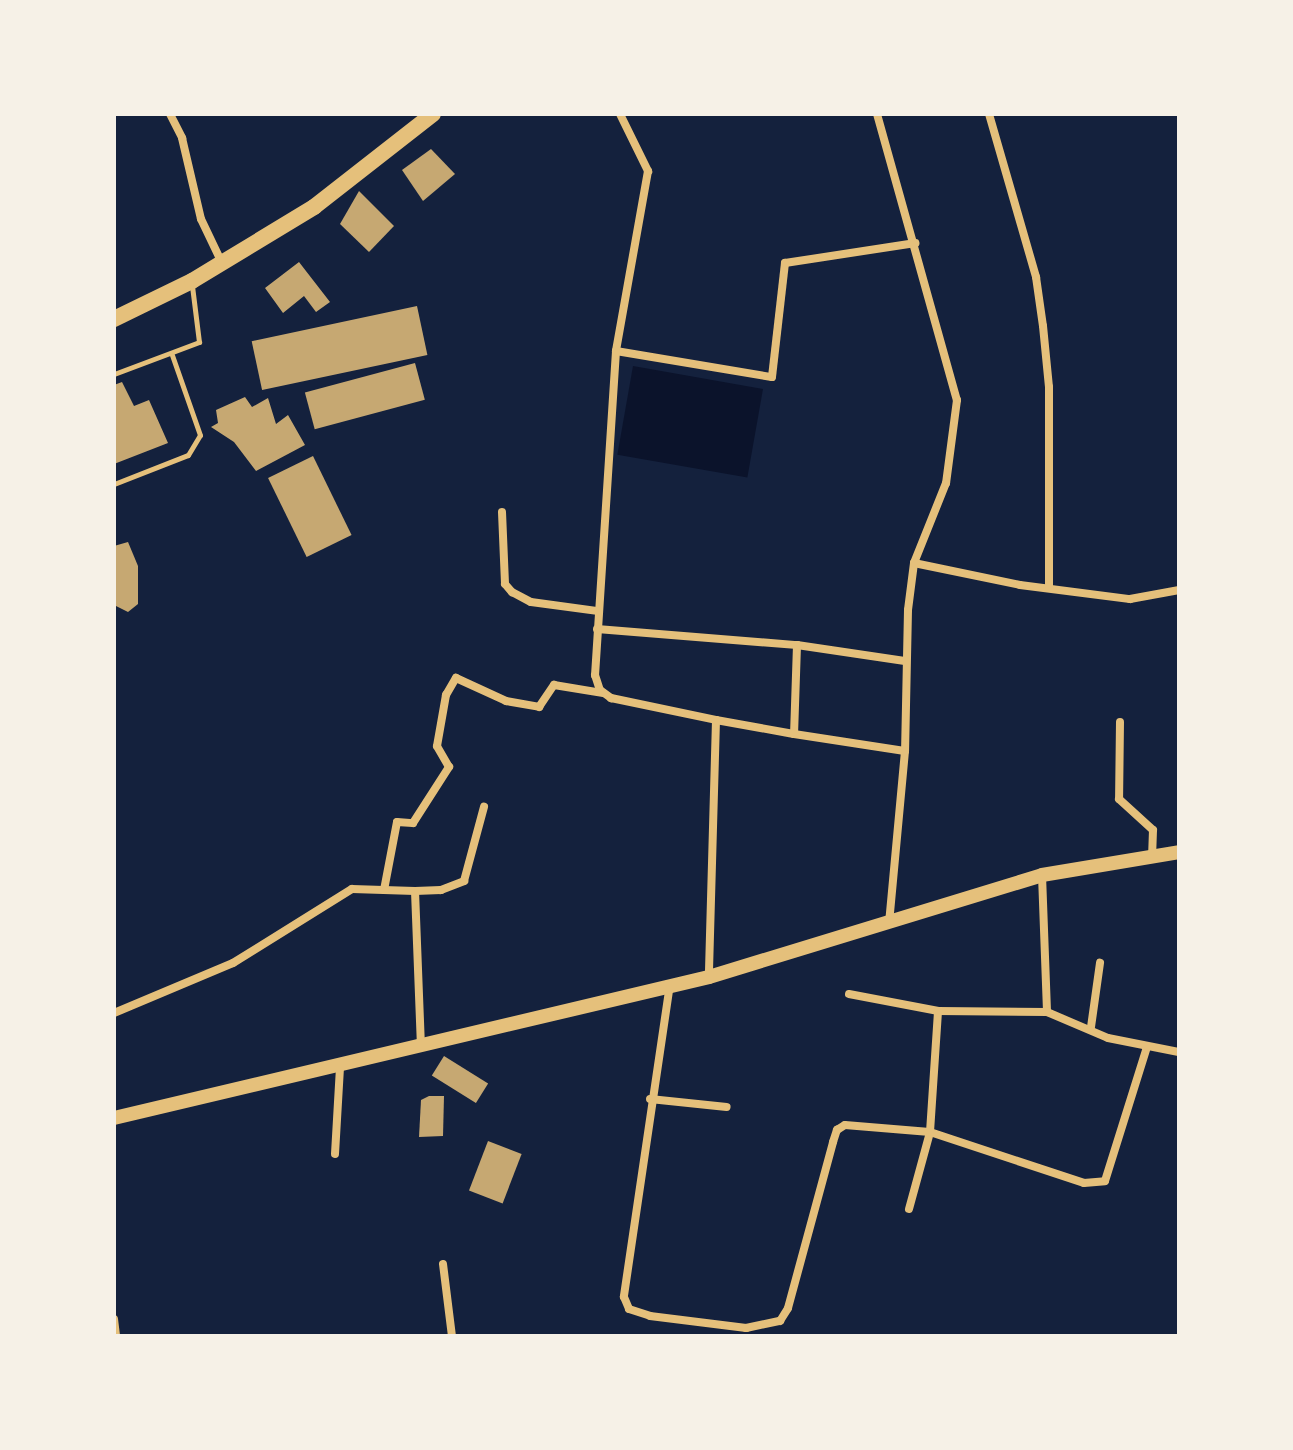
<!DOCTYPE html>
<html>
<head>
<meta charset="utf-8">
<style>
  body { margin:0 }
  #map { position:relative; width:1293px; height:1450px; overflow:hidden; background:#14213d; font-family:Raleway,sans-serif }
  div>[style] { position:absolute }
  .water>* { inset:0; background:#0b132b; transform-origin:0 0 }
  .building>* { inset:0; background:#c6a872; transform-origin:0 0 }
  .service>* { height:5px; margin:-2.5px; padding:0 2.5px; transform-origin:2.5px; border-radius:2.5px; background:#e5c07b }
  .minor>* { height:8px; margin:-4px; padding:0 4px; transform-origin:4px; border-radius:4px; background:#e5c07b }
  .tertiary>* { height:14px; margin:-7px; padding:0 7px; transform-origin:7px; border-radius:7px; background:#e5c07b }
  .secondary>* { height:16px; margin:-8px; padding:0 8px; transform-origin:8px; border-radius:8px; background:#e5c07b }
  span { translate:-50% -50%; white-space:nowrap; text-align:center; line-height:1.15; -webkit-text-stroke:6px #f6f1e7; paint-order:stroke }
  .frame { position:absolute; inset:0; border:116px solid #f6f1e7; pointer-events:none }
</style>
</head>
<body>
<div id="map">
  <div class="water">
    <i style="left:633px;top:366px;width:132px;height:90px;rotate:10deg"></i>
  </div>
  <div class="building">
    <i style="clip-path:polygon(431px 149px,455px 174px,423px 201px,402px 170px)"></i>
    <i style="clip-path:polygon(359px 191px,394px 226px,369px 252px,340px 224px)"></i>
    <i style="clip-path:polygon(299px 262px,330px 302px,316px 312px,304px 296px,283px 313px,265px 288px)"></i>
    <i style="left:417px;top:306px;width:50px;height:169px;rotate:78deg"></i>
    <i style="left:415px;top:363px;width:38px;height:114px;rotate:75deg"></i>
    <i style="clip-path:polygon(122px 382px,134px 406px,149px 400px,168px 443px,114px 464px,114px 385px)"></i>
    <i style="clip-path:polygon(245px 397px,252px 407px,268px 398px,276px 424px,288px 415px,305px 445px,256px 471px,234px 442px,211px 427px,218px 423px,216px 410px)"></i>
    <i style="left:313px;top:456px;width:88px;height:50px;rotate:64deg"></i>
    <i style="clip-path:polygon(128px 542px,138px 566px,138px 604px,128px 612px,114px 605px,114px 546px)"></i>
    <i style="left:444px;top:1056px;width:52px;height:23px;rotate:32deg"></i>
    <i style="clip-path:polygon(429px 1096px,444px 1096px,443px 1136px,419px 1137px,421px 1100px)"></i>
    <i style="left:488px;top:1141px;width:36px;height:53px;rotate:21deg"></i>
  </div>
  <div class="service">
    <i style="left:114px;top:374px;width:91px;rotate:-20.6deg"></i>
    <i style="left:199px;top:342px;width:56px;rotate:-97.1deg"></i>
    <i style="left:114px;top:484px;width:79px;rotate:-21.4deg"></i>
    <i style="left:188px;top:455px;width:23px;rotate:-59deg"></i>
    <i style="left:200px;top:435px;width:85px;rotate:-109.3deg"></i>
  </div>
  <div class="minor">
    <i style="left:170px;top:114px;width:27px;rotate:63deg"></i>
    <i style="left:182px;top:138px;width:83px;rotate:76.8deg"></i>
    <i style="left:201px;top:219px;width:49px;rotate:64.5deg"></i>
    <i style="left:620px;top:114px;width:64px;rotate:63.8deg"></i>
    <i style="left:648px;top:171px;width:183px;rotate:100.1deg"></i>
    <i style="left:616px;top:351px;width:158px;rotate:9.5deg"></i>
    <i style="left:772px;top:377px;width:115px;rotate:-83.5deg"></i>
    <i style="left:785px;top:263px;width:132px;rotate:-8.7deg"></i>
    <i style="left:877px;top:114px;width:297px;rotate:74.4deg"></i>
    <i style="left:957px;top:400px;width:84px;rotate:97.5deg"></i>
    <i style="left:946px;top:483px;width:86px;rotate:111.8deg"></i>
    <i style="left:914px;top:563px;width:47px;rotate:97.3deg"></i>
    <i style="left:908px;top:610px;width:141px;rotate:91.2deg"></i>
    <i style="left:905px;top:751px;width:172px;rotate:95.3deg"></i>
    <i style="left:989px;top:114px;width:170px;rotate:73.9deg"></i>
    <i style="left:1036px;top:277px;width:49px;rotate:81.9deg"></i>
    <i style="left:1043px;top:326px;width:61px;rotate:84.4deg"></i>
    <i style="left:1049px;top:387px;width:200px;rotate:90deg"></i>
    <i style="left:616px;top:351px;width:325px;rotate:93.7deg"></i>
    <i style="left:595px;top:675px;width:16px;rotate:72deg"></i>
    <i style="left:600px;top:690px;width:14px;rotate:36deg"></i>
    <i style="left:611px;top:698px;width:107px;rotate:11.8deg"></i>
    <i style="left:716px;top:720px;width:257px;rotate:91.6deg"></i>
    <i style="left:502px;top:512px;width:72px;rotate:87.6deg"></i>
    <i style="left:505px;top:584px;width:11px;rotate:49deg"></i>
    <i style="left:512px;top:592px;width:21px;rotate:28deg"></i>
    <i style="left:531px;top:602px;width:68px;rotate:7.7deg"></i>
    <i style="left:914px;top:563px;width:108px;rotate:11.7deg"></i>
    <i style="left:1020px;top:585px;width:111px;rotate:7.3deg"></i>
    <i style="left:1130px;top:599px;width:50px;rotate:-10.4deg"></i>
    <i style="left:597px;top:629px;width:201px;rotate:4.6deg"></i>
    <i style="left:797px;top:645px;width:109px;rotate:8.4deg"></i>
    <i style="left:797px;top:645px;width:89px;rotate:91.9deg"></i>
    <i style="left:794px;top:734px;width:112px;rotate:8.7deg"></i>
    <i style="left:716px;top:720px;width:79px;rotate:10.2deg"></i>
    <i style="left:1120px;top:722px;width:77px;rotate:90.7deg"></i>
    <i style="left:1119px;top:799px;width:46px;rotate:42.4deg"></i>
    <i style="left:1153px;top:830px;width:27px;rotate:92deg"></i>
    <i style="left:1042px;top:875px;width:137px;rotate:87.9deg"></i>
    <i style="left:1047px;top:1012px;width:66px;rotate:23.1deg"></i>
    <i style="left:1108px;top:1038px;width:72px;rotate:11.2deg"></i>
    <i style="left:384px;top:890px;width:69px;rotate:-79.2deg"></i>
    <i style="left:397px;top:822px;width:16px;rotate:4deg"></i>
    <i style="left:413px;top:823px;width:67px;rotate:-57.3deg"></i>
    <i style="left:449px;top:767px;width:24px;rotate:-120deg"></i>
    <i style="left:437px;top:746px;width:52px;rotate:-80deg"></i>
    <i style="left:446px;top:695px;width:20px;rotate:-60deg"></i>
    <i style="left:456px;top:678px;width:55px;rotate:24.7deg"></i>
    <i style="left:506px;top:701px;width:34px;rotate:10deg"></i>
    <i style="left:539px;top:707px;width:27px;rotate:-56deg"></i>
    <i style="left:554px;top:685px;width:50px;rotate:9.3deg"></i>
    <i style="left:415px;top:891px;width:26px;rotate:-2deg"></i>
    <i style="left:441px;top:890px;width:25px;rotate:-21deg"></i>
    <i style="left:464px;top:881px;width:77px;rotate:-74.9deg"></i>
    <i style="left:670px;top:984px;width:316px;rotate:98.4deg"></i>
    <i style="left:624px;top:1297px;width:13px;rotate:67deg"></i>
    <i style="left:629px;top:1309px;width:22px;rotate:18deg"></i>
    <i style="left:650px;top:1316px;width:97px;rotate:7.1deg"></i>
    <i style="left:746px;top:1328px;width:35px;rotate:-12deg"></i>
    <i style="left:780px;top:1321px;width:15px;rotate:-58deg"></i>
    <i style="left:788px;top:1308px;width:172px;rotate:-74.8deg"></i>
    <i style="left:833px;top:1142px;width:13px;rotate:-72deg"></i>
    <i style="left:837px;top:1130px;width:9px;rotate:-32deg"></i>
    <i style="left:845px;top:1125px;width:85px;rotate:4.7deg"></i>
    <i style="left:930px;top:1132px;width:162px;rotate:18.3deg"></i>
    <i style="left:1084px;top:1183px;width:21px;rotate:-5deg"></i>
    <i style="left:1105px;top:1181px;width:140px;rotate:-72.6deg"></i>
    <i style="left:849px;top:994px;width:91px;rotate:10.8deg"></i>
    <i style="left:938px;top:1011px;width:109px;rotate:0.5deg"></i>
    <i style="left:114px;top:1013px;width:129px;rotate:-22.8deg"></i>
    <i style="left:233px;top:963px;width:140px;rotate:-31.9deg"></i>
    <i style="left:352px;top:889px;width:63px;rotate:1.8deg"></i>
    <i style="left:415px;top:891px;width:154px;rotate:87.8deg"></i>
    <i style="left:1091px;top:1027px;width:65px;rotate:-82deg"></i>
    <i style="left:650px;top:1099px;width:77px;rotate:5.9deg"></i>
    <i style="left:335px;top:1154px;width:88px;rotate:-86.7deg"></i>
    <i style="left:909px;top:1209px;width:80px;rotate:-74.7deg"></i>
    <i style="left:930px;top:1132px;width:121px;rotate:-86.2deg"></i>
    <i style="left:443px;top:1264px;width:73px;rotate:82.9deg"></i>
    <i style="left:114px;top:1319px;width:17px;rotate:83deg"></i>
  </div>
  <div class="tertiary">
    <i style="left:114px;top:1118px;width:611px;rotate:-13.33deg"></i>
    <i style="left:709px;top:977px;width:348px;rotate:-17deg"></i>
    <i style="left:1042px;top:875px;width:139px;rotate:-9.5deg"></i>
  </div>
  <div class="secondary">
    <i style="left:114px;top:319px;width:87px;rotate:-26deg"></i>
    <i style="left:192px;top:281px;width:143px;rotate:-31.2deg"></i>
    <i style="left:314px;top:207px;width:151px;rotate:-38deg"></i>
  </div>
  <div class="frame"></div>
</div>
</body>
</html>
